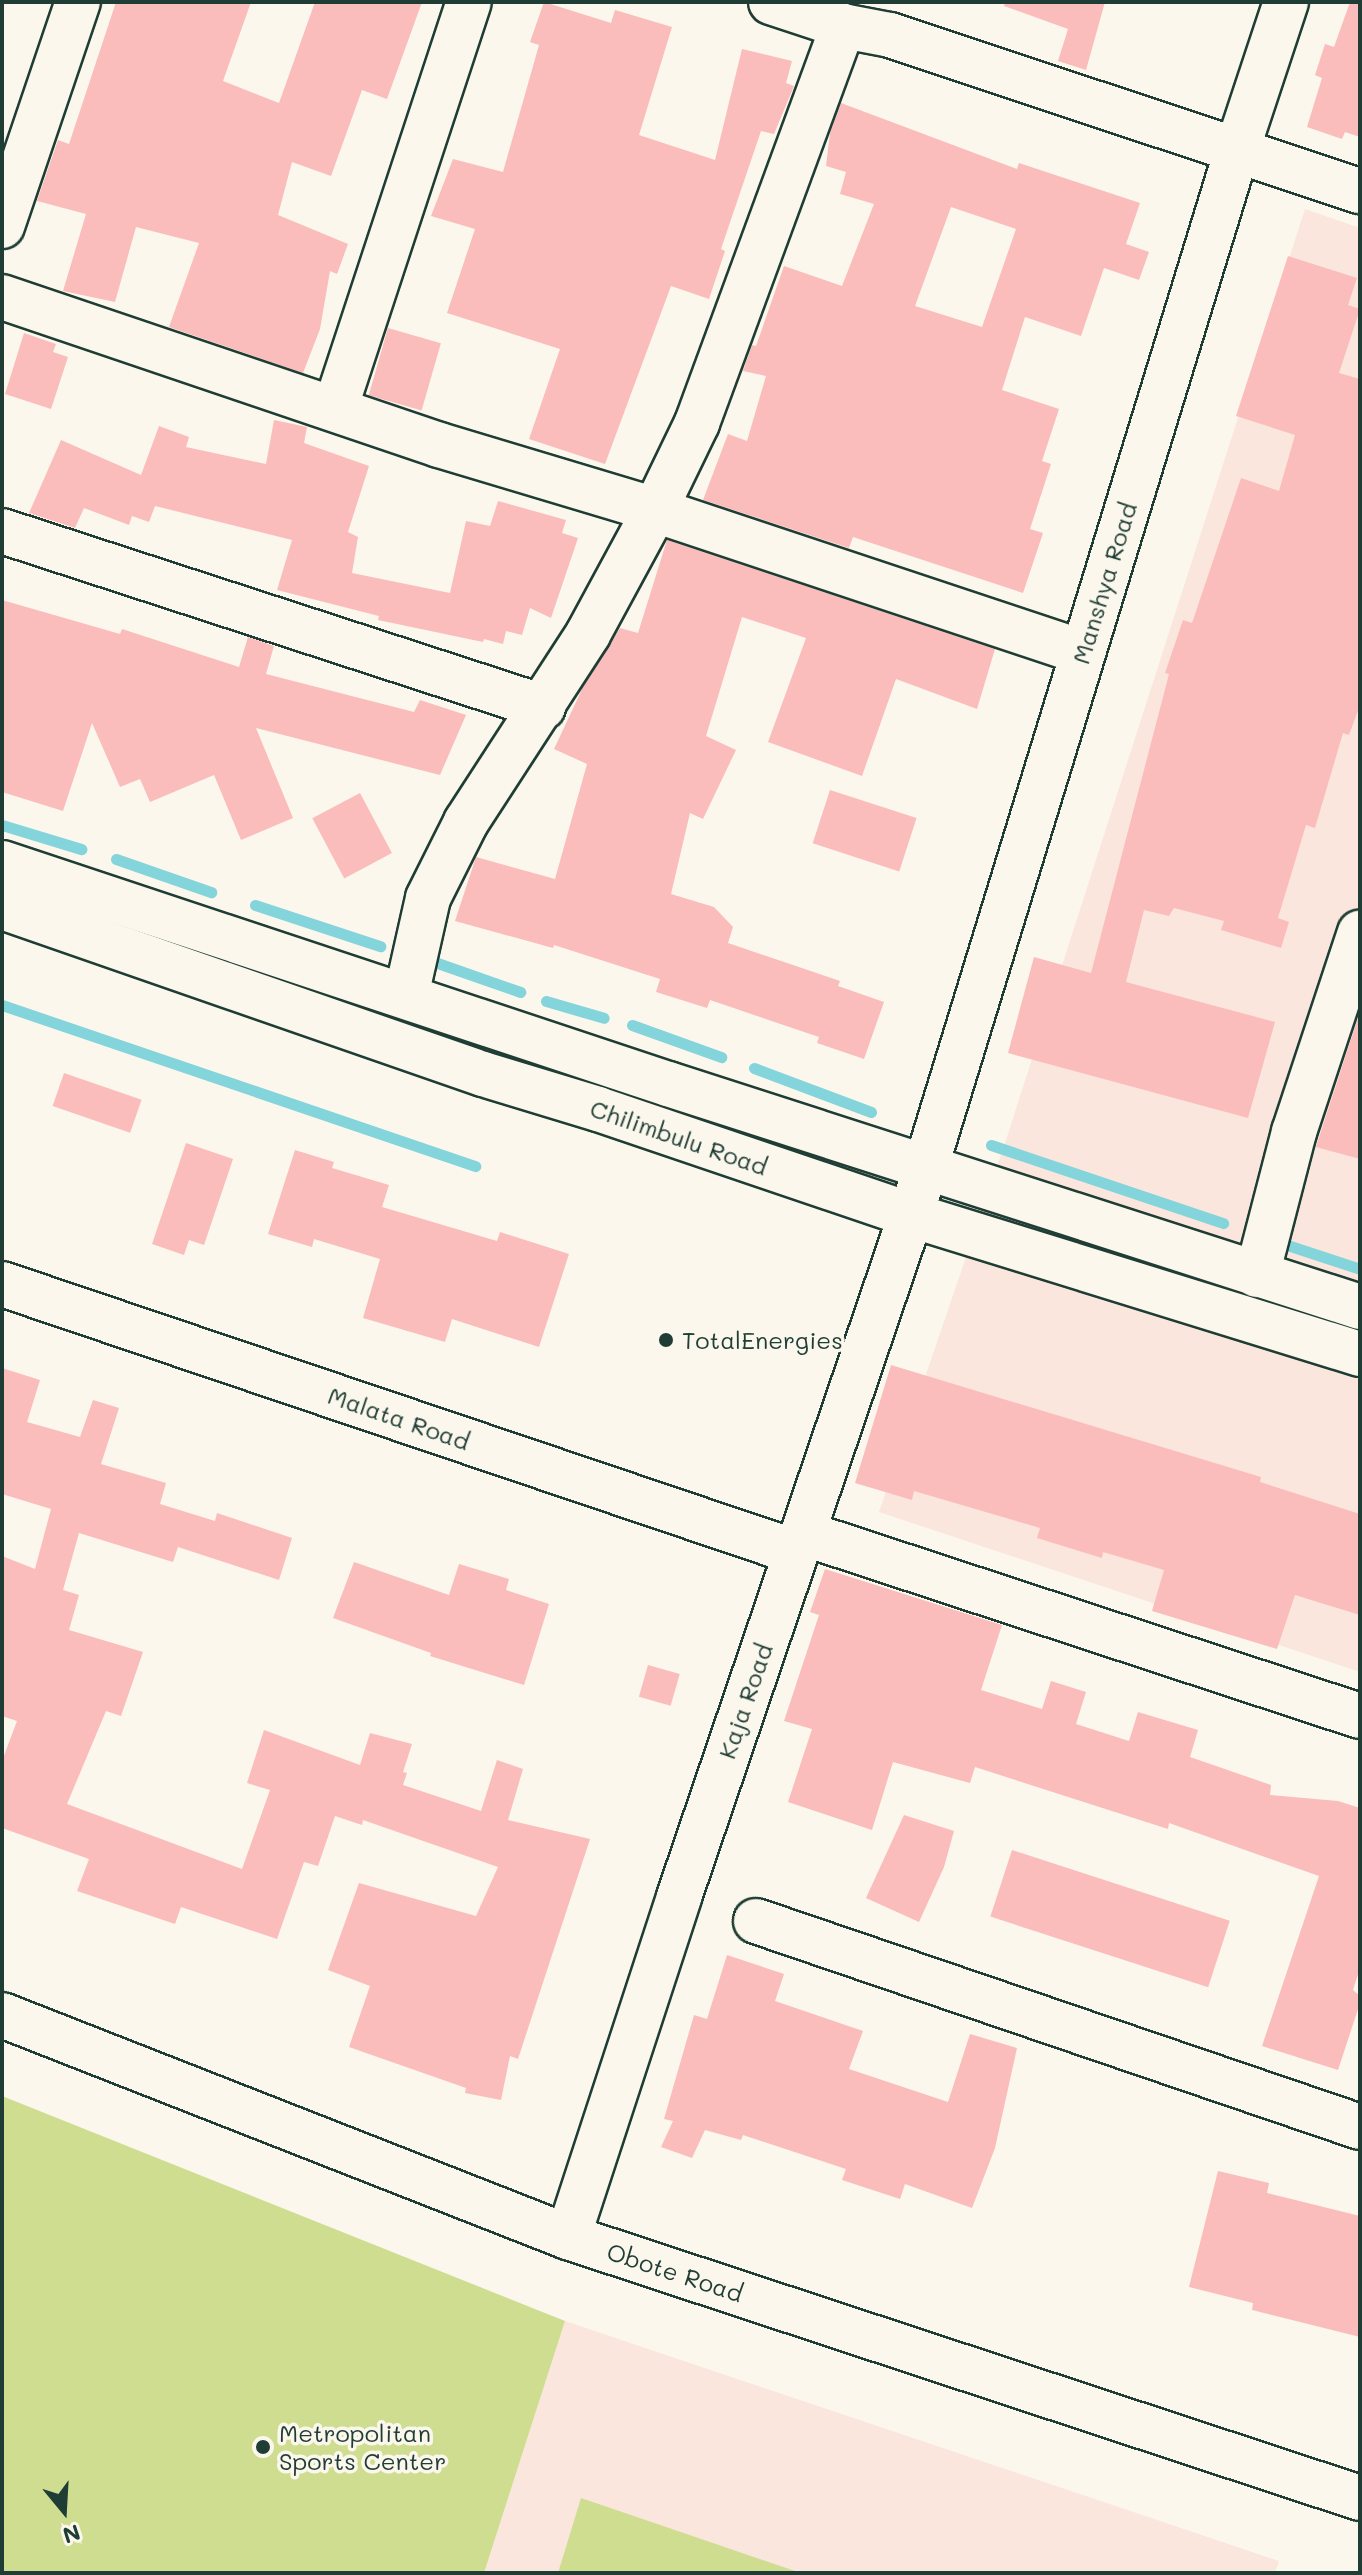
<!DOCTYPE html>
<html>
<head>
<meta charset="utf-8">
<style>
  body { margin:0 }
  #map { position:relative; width:1362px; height:2575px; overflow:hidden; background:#fbf7ec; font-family:Mali,sans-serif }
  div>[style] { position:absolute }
  .built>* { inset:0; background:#fbe6dd }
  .green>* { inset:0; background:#cedd90 }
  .stream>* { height:11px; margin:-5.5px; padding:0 5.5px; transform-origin:5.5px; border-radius:5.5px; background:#83d4db }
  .building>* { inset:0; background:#fabdbb; transform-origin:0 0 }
  .roads { filter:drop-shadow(2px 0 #1f3d34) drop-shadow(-2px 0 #1f3d34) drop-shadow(0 2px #1f3d34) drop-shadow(0 -2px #1f3d34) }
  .minor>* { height:44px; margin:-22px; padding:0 22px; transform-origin:22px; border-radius:22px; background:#fbf7ec }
  .major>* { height:44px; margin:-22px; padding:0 22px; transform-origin:22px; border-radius:22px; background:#fbf7ec }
  .dots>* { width:22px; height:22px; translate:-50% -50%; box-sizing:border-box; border:4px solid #fbf7ec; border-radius:50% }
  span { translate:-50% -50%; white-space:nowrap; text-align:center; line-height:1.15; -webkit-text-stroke:7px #fbf7ec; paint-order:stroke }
  .street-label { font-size:24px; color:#1f3d34 }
  .poi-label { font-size:24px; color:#1f3d34 }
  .left { translate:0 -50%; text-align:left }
  .frame { position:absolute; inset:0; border:4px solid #1f3d34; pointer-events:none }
  .north { position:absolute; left:24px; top:2471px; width:80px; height:80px; -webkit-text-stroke:6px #fbf7ec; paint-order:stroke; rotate:162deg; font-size:22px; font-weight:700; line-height:32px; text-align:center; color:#1f3d34 }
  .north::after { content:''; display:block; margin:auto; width:28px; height:36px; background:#1f3d34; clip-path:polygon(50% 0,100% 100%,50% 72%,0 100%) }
</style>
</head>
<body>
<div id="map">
  <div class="built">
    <i style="clip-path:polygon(1305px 209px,1360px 228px,1360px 1672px,879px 1512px,1006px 1140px)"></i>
    <i style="clip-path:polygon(565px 2321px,1279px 2561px,1275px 2573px,484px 2573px)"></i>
  </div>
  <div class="green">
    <i style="clip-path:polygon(2px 2096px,565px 2321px,484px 2573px,2px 2573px)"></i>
    <i style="clip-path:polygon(581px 2498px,801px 2573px,558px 2573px)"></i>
  </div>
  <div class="stream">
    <i style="left:2px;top:825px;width:83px;rotate:16.9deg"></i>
    <i style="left:116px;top:859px;width:101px;rotate:19.2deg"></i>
    <i style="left:255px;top:905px;width:132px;rotate:18.2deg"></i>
    <i style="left:426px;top:959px;width:100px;rotate:19.3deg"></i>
    <i style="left:546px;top:1001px;width:60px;rotate:16.3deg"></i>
    <i style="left:2px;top:1005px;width:500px;rotate:18.8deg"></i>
    <i style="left:632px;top:1025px;width:95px;rotate:19.8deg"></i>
    <i style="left:754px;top:1068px;width:125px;rotate:20.6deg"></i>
    <i style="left:991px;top:1145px;width:245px;rotate:18.6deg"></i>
    <i style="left:1275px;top:1241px;width:89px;rotate:18.2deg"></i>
  </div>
  <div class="building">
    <i style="clip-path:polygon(116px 2px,251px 2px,223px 81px,279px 103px,315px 2px,422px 2px,387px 99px,362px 90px,331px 176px,292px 162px,278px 215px,348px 244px,337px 274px,330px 271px,320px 329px,303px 373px,169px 327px,199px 243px,136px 227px,115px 302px,63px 291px,86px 214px,37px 201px,58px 140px,69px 144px)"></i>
    <i style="clip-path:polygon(544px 2px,611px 23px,615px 10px,672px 27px,639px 135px,715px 160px,742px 49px,792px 61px,786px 83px,794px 86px,774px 134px,761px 131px,721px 249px,725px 251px,709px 299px,671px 286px,605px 464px,529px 439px,560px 349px,447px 313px,475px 229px,431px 216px,453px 159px,503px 172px,539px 45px,530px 42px)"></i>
    <i style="clip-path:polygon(1005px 2px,1105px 2px,1086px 70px,1058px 61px,1068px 29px,1004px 6px)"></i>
    <i style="clip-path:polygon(1350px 2px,1360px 2px,1360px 137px,1345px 132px,1342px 139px,1307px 127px,1322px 78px,1315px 75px,1325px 44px,1334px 47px)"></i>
    <i style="clip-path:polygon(evenodd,841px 103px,1017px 169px,1019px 163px,1140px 203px,1126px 244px,1149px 252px,1139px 280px,1104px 268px,1081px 336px,1025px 317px,1002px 390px,1059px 409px,1042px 461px,1051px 464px,1030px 529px,1043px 533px,1023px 593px,853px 537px,849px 548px,703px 500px,728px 434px,747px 441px,766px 376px,743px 371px,752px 345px,756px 346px,784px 266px,842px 286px,874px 204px,840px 194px,846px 172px,826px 166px,830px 133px,841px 103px,951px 207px,1016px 229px,982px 327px,915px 306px,951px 207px)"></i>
    <i style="clip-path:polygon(1288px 256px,1357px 278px,1348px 305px,1360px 309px,1339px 373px,1360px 379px,1360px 705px,1349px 735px,1343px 733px,1315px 828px,1306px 825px,1278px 918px,1289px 922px,1281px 948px,1221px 930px,1224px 921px,1174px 908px,1169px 916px,1144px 910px,1126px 982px,1275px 1022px,1248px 1118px,1008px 1053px,1034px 957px,1091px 973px,1169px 674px,1165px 673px,1183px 620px,1192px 623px,1241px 478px,1279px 491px,1295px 435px,1236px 416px)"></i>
    <i style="left:388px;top:328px;width:55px;height:70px;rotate:16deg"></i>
    <i style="clip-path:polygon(24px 333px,56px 344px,53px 352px,68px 357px,51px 409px,5px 394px)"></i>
    <i style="clip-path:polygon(274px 420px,307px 427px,304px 443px,369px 466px,348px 532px,358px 537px,352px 573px,450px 593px,466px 521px,490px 526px,498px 501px,566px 520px,562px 533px,578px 538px,551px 618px,530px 608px,522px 635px,506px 631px,503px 644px,484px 639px,483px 642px,378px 620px,379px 616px,277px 590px,292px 540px,155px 506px,149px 522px,132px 516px,129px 525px,84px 508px,75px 528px,29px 513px,61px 440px,141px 475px,159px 426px,189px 437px,186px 447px,266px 464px)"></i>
    <i style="clip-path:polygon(667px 540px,995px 649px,977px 709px,896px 679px,862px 776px,768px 742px,806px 638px,742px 617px,706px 736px,736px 750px,703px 819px,690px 813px,671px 894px,714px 907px,733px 927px,728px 943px,840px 981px,838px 986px,884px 1002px,864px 1059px,817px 1043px,819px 1037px,710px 1000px,707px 1008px,656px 992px,660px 979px,554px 945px,553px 948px,455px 921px,476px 857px,555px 879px,587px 764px,554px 749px,583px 687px,620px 628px,638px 633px)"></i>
    <i style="clip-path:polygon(2px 600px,120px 634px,122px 629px,239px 667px,248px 637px,274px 646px,266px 674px,414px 712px,420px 700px,466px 715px,440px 775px,256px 728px,293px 818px,241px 840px,214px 775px,150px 802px,140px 779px,120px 787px,92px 723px,63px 811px,2px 792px)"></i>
    <i style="left:830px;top:790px;width:91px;height:56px;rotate:18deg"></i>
    <i style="left:360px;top:793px;width:68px;height:54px;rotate:62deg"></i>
    <i style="clip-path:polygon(1360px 1012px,1360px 1159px,1316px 1147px)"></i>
    <i style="left:64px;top:1073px;width:82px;height:35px;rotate:19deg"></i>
    <i style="clip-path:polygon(186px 1143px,233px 1159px,204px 1245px,189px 1240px,184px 1255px,152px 1244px)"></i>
    <i style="clip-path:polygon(295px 1150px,334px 1162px,332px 1168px,389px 1185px,382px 1207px,497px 1241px,500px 1232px,569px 1254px,539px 1347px,452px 1319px,445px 1342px,363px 1318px,380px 1259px,314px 1239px,312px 1247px,268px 1234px)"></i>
    <i style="clip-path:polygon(891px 1365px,1261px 1477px,1260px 1482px,1360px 1514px,1360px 1615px,1295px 1595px,1277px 1649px,1152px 1611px,1164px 1570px,1103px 1552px,1102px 1558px,1037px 1538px,1040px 1528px,914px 1491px,912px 1500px,855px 1483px)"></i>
    <i style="clip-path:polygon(2px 1368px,40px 1380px,27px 1422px,80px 1437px,93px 1400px,119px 1408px,101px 1464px,166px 1483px,160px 1504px,215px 1521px,217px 1513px,292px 1538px,279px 1580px,178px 1547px,173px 1562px,79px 1533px,63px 1590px,79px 1595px,69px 1630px,143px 1652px,121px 1716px,106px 1711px,67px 1804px,242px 1869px,270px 1790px,247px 1783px,264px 1730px,360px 1765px,370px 1733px,412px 1744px,403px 1772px,407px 1773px,403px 1785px,481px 1811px,497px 1760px,523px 1769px,508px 1820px,590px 1839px,518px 2059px,510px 2056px,501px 2100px,465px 2093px,466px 2088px,349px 2047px,370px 1986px,328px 1970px,359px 1883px,476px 1916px,498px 1867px,363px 1820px,362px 1825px,335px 1816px,318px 1866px,304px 1862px,277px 1939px,181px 1907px,175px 1924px,77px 1891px,89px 1859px,2px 1828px,2px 1761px,17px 1721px,2px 1716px,2px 1556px,35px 1569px,51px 1509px,2px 1494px)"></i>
    <i style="clip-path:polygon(354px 1562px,449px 1595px,459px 1564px,509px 1579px,506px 1590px,549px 1604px,524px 1685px,430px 1656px,431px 1653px,333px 1618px)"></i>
    <i style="clip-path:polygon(825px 1569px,1002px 1625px,981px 1690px,1042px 1709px,1051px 1681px,1086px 1692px,1076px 1724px,1129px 1741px,1138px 1712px,1198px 1730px,1190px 1757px,1271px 1785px,1270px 1795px,1338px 1801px,1360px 1808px,1360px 1968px,1353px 1990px,1360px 1996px,1360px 2003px,1338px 2070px,1262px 2046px,1319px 1876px,1169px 1823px,1168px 1829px,975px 1767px,970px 1783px,893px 1762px,872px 1830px,788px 1802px,812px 1729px,784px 1721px,819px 1615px,810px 1612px)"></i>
    <i style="left:648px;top:1665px;width:33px;height:33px;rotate:16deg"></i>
    <i style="clip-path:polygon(904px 1815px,954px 1831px,944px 1867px,919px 1922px,866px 1898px)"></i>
    <i style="left:1012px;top:1850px;width:229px;height:70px;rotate:18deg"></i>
    <i style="clip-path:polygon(727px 1955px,784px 1974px,775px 2001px,863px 2031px,849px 2069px,948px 2102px,970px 2034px,1017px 2048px,995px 2148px,972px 2208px,905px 2184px,900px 2199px,842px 2180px,846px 2169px,743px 2135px,741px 2140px,705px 2130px,692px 2158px,661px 2147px,673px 2121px,664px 2119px,694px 2015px,707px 2019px)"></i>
    <i style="clip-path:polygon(1218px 2171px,1269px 2183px,1267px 2193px,1360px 2216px,1360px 2337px,1252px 2310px,1253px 2303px,1189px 2287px)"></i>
  </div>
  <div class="roads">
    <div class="minor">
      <i style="left:771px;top:2px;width:76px;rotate:18.4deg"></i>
      <i style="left:843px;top:26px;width:48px;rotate:10.8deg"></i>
      <i style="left:890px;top:35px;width:495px;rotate:18.4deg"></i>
      <i style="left:2px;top:226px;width:237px;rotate:-71.3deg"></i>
      <i style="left:2px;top:297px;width:461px;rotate:18.7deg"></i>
      <i style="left:439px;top:445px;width:226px;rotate:16.7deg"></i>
      <i style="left:655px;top:510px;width:451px;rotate:18.4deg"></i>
      <i style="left:335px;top:409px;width:428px;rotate:-71.8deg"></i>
      <i style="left:2px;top:531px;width:569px;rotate:18.02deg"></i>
      <i style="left:406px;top:996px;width:100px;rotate:-77.3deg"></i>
      <i style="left:428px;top:898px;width:85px;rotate:-63.4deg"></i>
      <i style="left:466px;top:822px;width:224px;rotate:-57deg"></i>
      <i style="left:588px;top:634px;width:141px;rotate:-61.6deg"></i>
      <i style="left:655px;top:510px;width:97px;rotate:-64.2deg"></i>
      <i style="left:697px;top:423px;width:423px;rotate:-69.8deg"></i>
      <i style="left:1257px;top:1275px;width:148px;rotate:-75.5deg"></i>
      <i style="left:1294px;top:1132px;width:210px;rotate:-71.7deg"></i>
      <i style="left:2px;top:1284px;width:837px;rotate:18.67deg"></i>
      <i style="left:803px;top:1533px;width:586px;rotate:18.19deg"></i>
      <i style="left:756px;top:1921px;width:638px;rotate:18.83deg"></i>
      <i style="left:2px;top:2015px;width:608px;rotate:21.42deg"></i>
      <i style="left:568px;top:2237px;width:834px;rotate:18.24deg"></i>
      <i style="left:568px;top:2237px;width:358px;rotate:-71.9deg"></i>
      <i style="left:679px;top:1897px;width:720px;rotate:-71.21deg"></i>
      <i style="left:911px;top:1215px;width:1117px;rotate:-72.98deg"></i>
      <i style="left:1238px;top:147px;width:153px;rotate:-71.7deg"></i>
    </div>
    <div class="major">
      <i style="left:2px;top:863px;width:702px;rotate:18.36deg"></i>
      <i style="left:668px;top:1084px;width:727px;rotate:17.86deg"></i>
      <i style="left:2px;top:907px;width:509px;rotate:19.15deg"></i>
      <i style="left:483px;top:1074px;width:120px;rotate:16.9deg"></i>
      <i style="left:598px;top:1109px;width:330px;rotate:18.7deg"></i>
      <i style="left:911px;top:1215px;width:470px;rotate:17.2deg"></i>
    </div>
  </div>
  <div class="dots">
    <i style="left:666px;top:1340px;background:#1f3d34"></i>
    <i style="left:263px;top:2447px;background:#1f3d34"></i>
  </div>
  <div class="street-label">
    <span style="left:1104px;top:583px;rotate:-73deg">Manshya Road</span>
    <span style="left:679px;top:1137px;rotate:19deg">Chilimbulu Road</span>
    <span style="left:399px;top:1418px;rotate:19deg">Malata Road</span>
    <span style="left:745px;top:1701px;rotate:-71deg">Kaja Road</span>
    <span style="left:675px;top:2272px;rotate:18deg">Obote Road</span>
  </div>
  <div class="poi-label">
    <span class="left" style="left:682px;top:1340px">TotalEnergies</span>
    <span class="left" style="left:279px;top:2447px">Metropolitan<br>Sports Center</span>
  </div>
  <div class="frame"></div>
  <div class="north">N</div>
</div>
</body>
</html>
